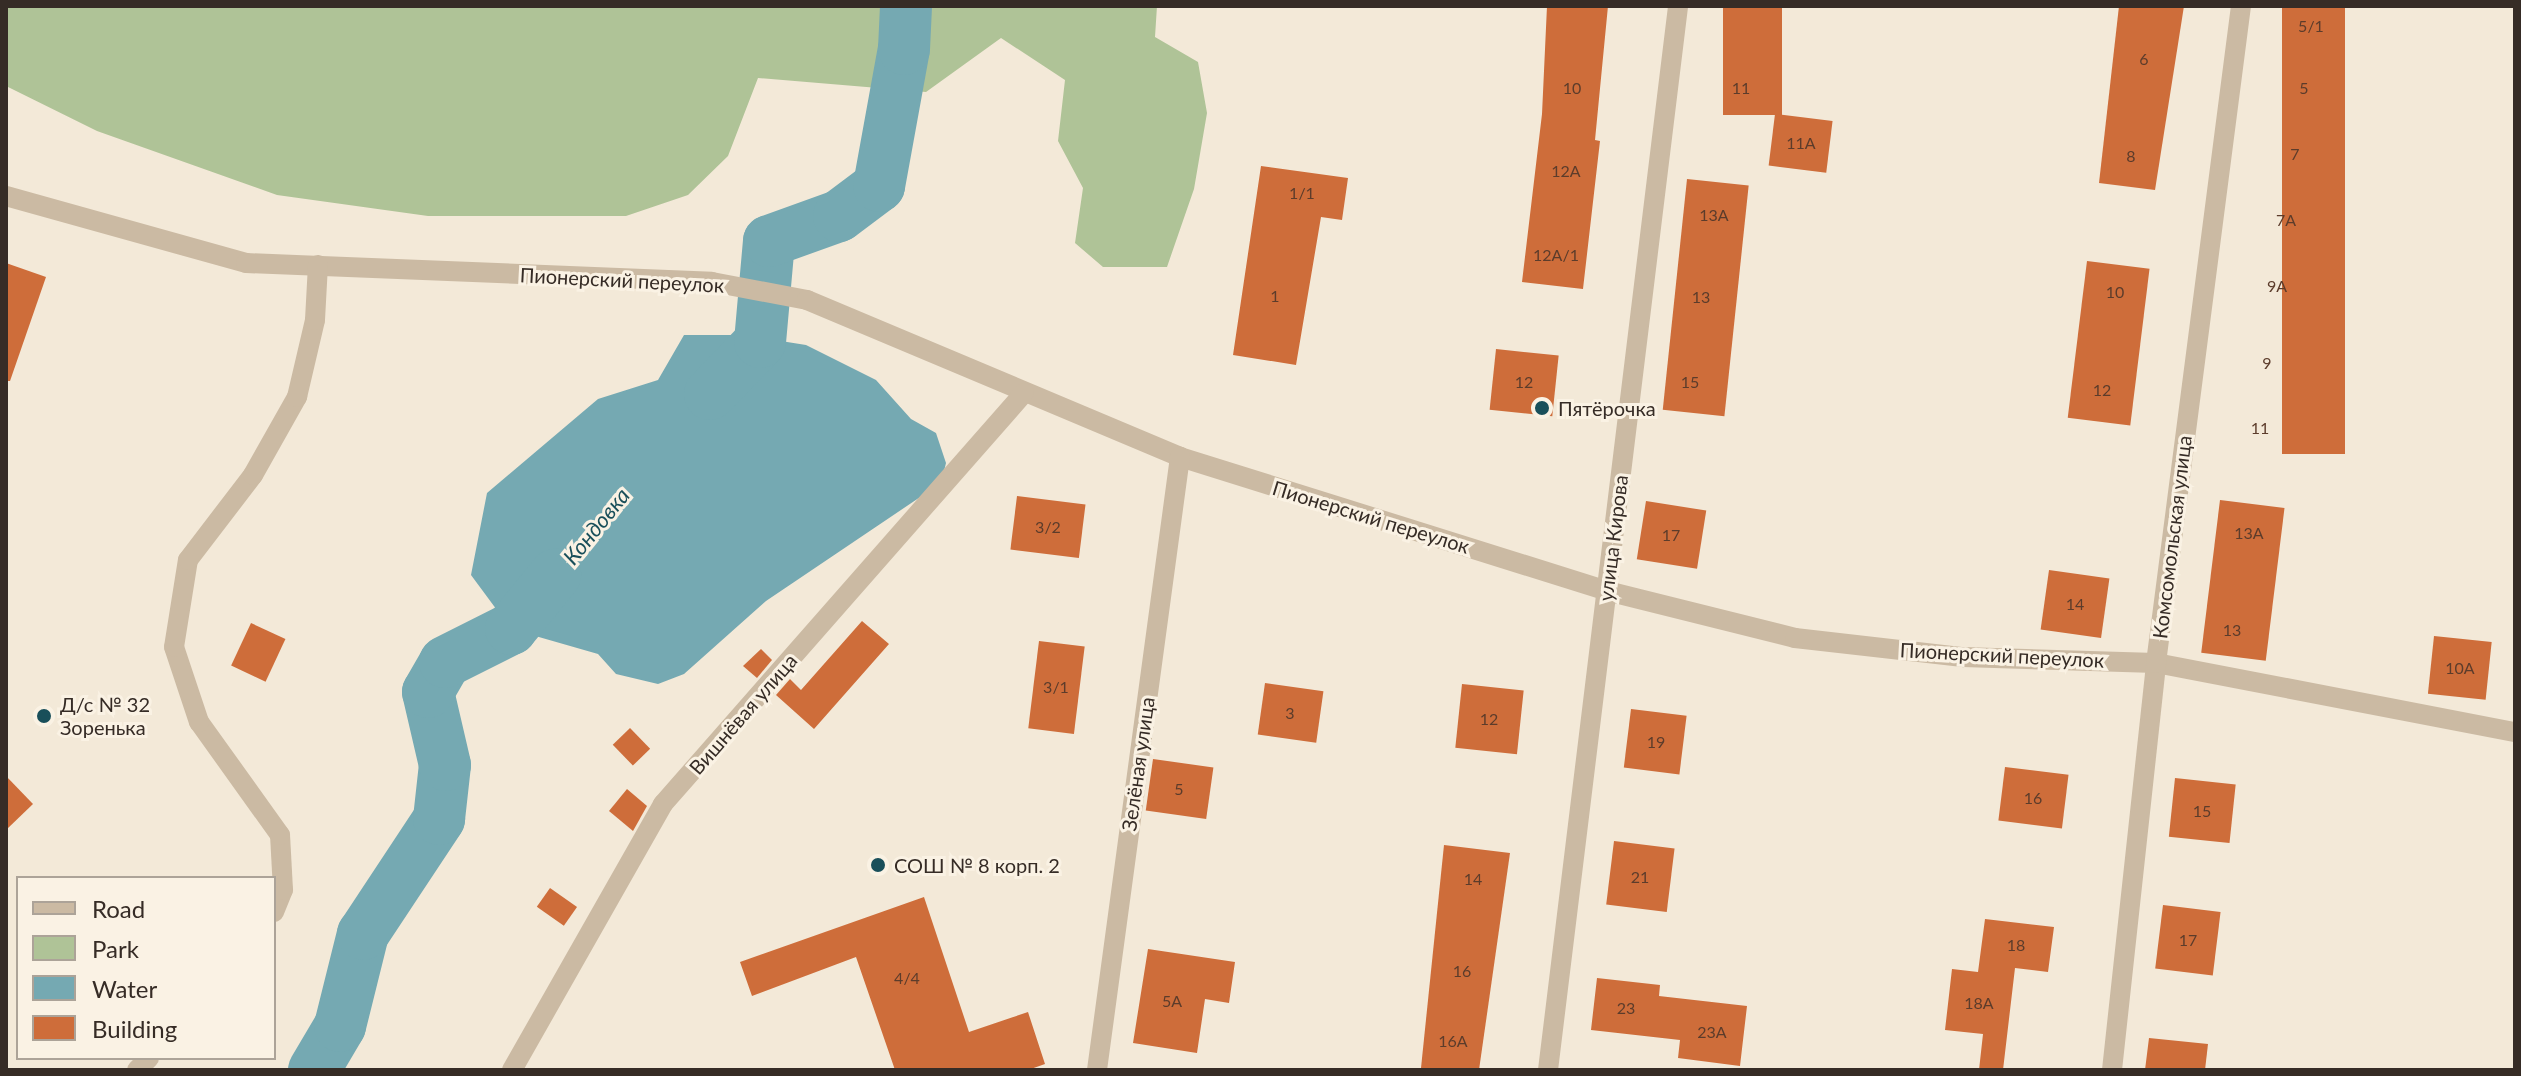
<!DOCTYPE html>
<html>
<head>
<meta charset="utf-8">
<style>
  body { margin:0 }
  #map { position:relative; width:2521px; height:1076px; overflow:hidden; background:#f3e9d8; font-family:Lato,sans-serif }
  div>[style] { position:absolute }
  .green>* { inset:0; background:#afc397 }
  .water>* { inset:0; background:#75a9b2 }
  .river>* { height:52px; margin:-26px; padding:0 26px; transform-origin:26px; border-radius:26px; background:#75a9b2 }
  .building>* { inset:0; background:#ce6d3a; transform-origin:0 0 }
  .minor>* { height:20px; margin:-10px; padding:0 10px; transform-origin:10px; border-radius:10px; background:#cbbaa3 }
  .tertiary>* { height:20px; margin:-10px; padding:0 10px; transform-origin:10px; border-radius:10px; background:#cbbaa3 }
  .dots>* { width:22px; height:22px; translate:-50% -50%; box-sizing:border-box; border:4px solid #faf2e4; border-radius:50% }
  span { translate:-50% -50%; white-space:nowrap; text-align:center; line-height:1.15; -webkit-text-stroke:6px #faf2e4; paint-order:stroke }
  .number-label { font-size:16px; color:#5c3c2b }
  .number-label span { -webkit-text-stroke-width:0 }
  .street-label { font-size:20px; color:#362c26 }
  .poi-label { font-size:20px; color:#362c26 }
  .left { translate:0 -50%; text-align:left }
  .water-label { font-size:22px; color:#194f5a; font-style:italic }
  .frame { position:absolute; inset:0; border:8px solid #362c26; pointer-events:none }
  .legend { position:absolute; left:16px; top:876px; width:260px; height:184px; box-sizing:border-box; background:#faf2e4; border:2px solid #aca398; margin:0; padding:10px 14px; list-style:none; font-size:24px; color:#362c26 }
  .legend li { display:flex; align-items:center; gap:16px; height:40px }
  .legend b { width:40px; border:2px solid #aca398 }
</style>
</head>
<body>
<div id="map">
  <div class="green">
    <i style="clip-path:polygon(6px 6px,1157px 6px,1155px 37px,1198px 62px,1207px 113px,1194px 189px,1167px 267px,1103px 267px,1075px 243px,1083px 188px,1058px 141px,1065px 80px,1001px 38px,926px 92px,758px 78px,728px 156px,688px 195px,626px 216px,428px 216px,277px 195px,97px 131px,6px 86px)"></i>
  </div>
  <div class="water">
    <i style="clip-path:polygon(684px 335px,744px 335px,806px 345px,876px 380px,911px 419px,936px 433px,946px 463px,941px 483px,766px 601px,684px 674px,658px 684px,616px 674px,598px 654px,511px 629px,471px 575px,487px 493px,598px 399px,658px 380px)"></i>
  </div>
  <div class="river">
    <i style="left:710px;top:394px;width:72px;rotate:-46.1deg"></i>
    <i style="left:760px;top:342px;width:101px;rotate:-84.9deg"></i>
    <i style="left:769px;top:241px;width:74px;rotate:-19.7deg"></i>
    <i style="left:839px;top:216px;width:50px;rotate:-36.9deg"></i>
    <i style="left:879px;top:186px;width:139px;rotate:-79.7deg"></i>
    <i style="left:904px;top:49px;width:43px;rotate:-87.3deg"></i>
    <i style="left:314px;top:1070px;width:51px;rotate:-59.4deg"></i>
    <i style="left:340px;top:1026px;width:95px;rotate:-76deg"></i>
    <i style="left:363px;top:934px;width:138px;rotate:-56.5deg"></i>
    <i style="left:439px;top:819px;width:54px;rotate:-83.7deg"></i>
    <i style="left:445px;top:765px;width:75px;rotate:-103.1deg"></i>
    <i style="left:428px;top:692px;width:34px;rotate:-60deg"></i>
    <i style="left:445px;top:662px;width:74px;rotate:-26.6deg"></i>
    <i style="left:511px;top:629px;width:70px;rotate:-50.8deg"></i>
  </div>
  <div class="building">
    <i style="clip-path:polygon(1547px 6px,1608px 6px,1595px 140px,1600px 141px,1583px 289px,1522px 282px,1542px 114px)"></i>
    <i style="left:1723px;top:6px;width:59px;height:109px"></i>
    <i style="clip-path:polygon(2119px 6px,2184px 6px,2155px 190px,2099px 183px)"></i>
    <i style="left:2282px;top:6px;width:63px;height:448px"></i>
    <i style="left:1775px;top:114px;width:58px;height:52px;rotate:7deg"></i>
    <i style="clip-path:polygon(1261px 166px,1348px 178px,1342px 220px,1321px 217px,1296px 365px,1233px 355px)"></i>
    <i style="left:1687px;top:179px;width:62px;height:232px;rotate:6deg"></i>
    <i style="left:2087px;top:261px;width:63px;height:158px;rotate:7deg"></i>
    <i style="clip-path:polygon(6px 263px,46px 277px,10px 381px,6px 381px)"></i>
    <i style="left:1496px;top:349px;width:63px;height:61px;rotate:6deg"></i>
    <i style="left:1017px;top:496px;width:69px;height:54px;rotate:7deg"></i>
    <i style="left:2220px;top:500px;width:65px;height:154px;rotate:7deg"></i>
    <i style="left:1646px;top:501px;width:61px;height:59px;rotate:9deg"></i>
    <i style="left:2049px;top:570px;width:61px;height:60px;rotate:8deg"></i>
    <i style="clip-path:polygon(862px 621px,889px 644px,814px 729px,776px 695px,790px 679px,801px 690px)"></i>
    <i style="left:251px;top:623px;width:38px;height:47px;rotate:25deg"></i>
    <i style="left:2434px;top:636px;width:58px;height:58px;rotate:6deg"></i>
    <i style="left:1039px;top:641px;width:46px;height:88px;rotate:7deg"></i>
    <i style="clip-path:polygon(761px 649px,772px 660px,757px 678px,743px 666px)"></i>
    <i style="left:1265px;top:683px;width:59px;height:52px;rotate:8deg"></i>
    <i style="left:1462px;top:684px;width:62px;height:64px;rotate:6deg"></i>
    <i style="left:1631px;top:709px;width:56px;height:59px;rotate:7deg"></i>
    <i style="left:630px;top:728px;width:29px;height:24px;rotate:46deg"></i>
    <i style="left:1153px;top:759px;width:61px;height:52px;rotate:8deg"></i>
    <i style="left:2005px;top:767px;width:64px;height:54px;rotate:7deg"></i>
    <i style="clip-path:polygon(6px 776px,33px 804px,6px 830px)"></i>
    <i style="left:2175px;top:778px;width:61px;height:59px;rotate:6deg"></i>
    <i style="clip-path:polygon(627px 789px,647px 806px,633px 831px,609px 811px)"></i>
    <i style="left:1614px;top:841px;width:61px;height:64px;rotate:7deg"></i>
    <i style="clip-path:polygon(1444px 845px,1510px 853px,1479px 1070px,1421px 1068px)"></i>
    <i style="left:550px;top:888px;width:33px;height:23px;rotate:35deg"></i>
    <i style="clip-path:polygon(924px 897px,969px 1032px,1028px 1012px,1045px 1064px,1028px 1070px,895px 1070px,856px 957px,752px 996px,740px 962px)"></i>
    <i style="left:2163px;top:905px;width:58px;height:64px;rotate:7deg"></i>
    <i style="clip-path:polygon(1985px 919px,2054px 927px,2048px 972px,2015px 968px,2003px 1070px,1979px 1070px,1983px 1034px,1945px 1030px,1952px 969px,1978px 972px)"></i>
    <i style="clip-path:polygon(1148px 949px,1235px 962px,1229px 1003px,1205px 999px,1197px 1053px,1133px 1043px)"></i>
    <i style="clip-path:polygon(1597px 978px,1660px 985px,1659px 996px,1747px 1006px,1740px 1066px,1678px 1058px,1680px 1040px,1591px 1030px)"></i>
    <i style="clip-path:polygon(2149px 1038px,2208px 1044px,2205px 1070px,2145px 1070px)"></i>
  </div>
  <div class="minor">
    <i style="left:6px;top:196px;width:249px;rotate:15.6deg"></i>
    <i style="left:246px;top:263px;width:466px;rotate:2.3deg"></i>
    <i style="left:712px;top:282px;width:97px;rotate:10.7deg"></i>
    <i style="left:807px;top:300px;width:405px;rotate:22.8deg"></i>
    <i style="left:1180px;top:457px;width:448px;rotate:17.4deg"></i>
    <i style="left:1607px;top:591px;width:194px;rotate:14deg"></i>
    <i style="left:1795px;top:638px;width:169px;rotate:6.5deg"></i>
    <i style="left:1963px;top:657px;width:193px;rotate:1.8deg"></i>
    <i style="left:2156px;top:663px;width:366px;rotate:10.9deg"></i>
    <i style="left:274px;top:912px;width:24px;rotate:-68deg"></i>
    <i style="left:283px;top:890px;width:55px;rotate:-93.1deg"></i>
    <i style="left:280px;top:835px;width:139px;rotate:-125.6deg"></i>
    <i style="left:199px;top:722px;width:79px;rotate:-108.4deg"></i>
    <i style="left:174px;top:647px;width:88px;rotate:-80.9deg"></i>
    <i style="left:188px;top:560px;width:107px;rotate:-52.6deg"></i>
    <i style="left:253px;top:475px;width:90px;rotate:-60.6deg"></i>
    <i style="left:297px;top:397px;width:79px;rotate:-76.8deg"></i>
    <i style="left:315px;top:320px;width:55px;rotate:-86.9deg"></i>
    <i style="left:137px;top:1070px;width:17px;rotate:-45deg"></i>
    <i style="left:512px;top:1070px;width:306px;rotate:-60.4deg"></i>
    <i style="left:663px;top:804px;width:547px;rotate:-48.71deg"></i>
    <i style="left:1097px;top:1070px;width:619px;rotate:-82.29deg"></i>
    <i style="left:2112px;top:1070px;width:409px;rotate:-83.8deg"></i>
    <i style="left:2156px;top:663px;width:662px;rotate:-82.63deg"></i>
  </div>
  <div class="tertiary">
    <i style="left:1548px;top:1070px;width:1072px;rotate:-83.03deg"></i>
  </div>
  <div class="dots">
    <i style="left:1542px;top:408px;background:#194f5a"></i>
    <i style="left:44px;top:716px;background:#194f5a"></i>
    <i style="left:878px;top:865px;background:#194f5a"></i>
  </div>
  <div class="number-label">
    <span style="left:2311px;top:26px">5/1</span>
    <span style="left:2144px;top:59px">6</span>
    <span style="left:1572px;top:88px">10</span>
    <span style="left:1741px;top:88px">11</span>
    <span style="left:2304px;top:88px">5</span>
    <span style="left:1801px;top:143px">11А</span>
    <span style="left:2295px;top:154px">7</span>
    <span style="left:2131px;top:156px">8</span>
    <span style="left:1566px;top:171px">12А</span>
    <span style="left:1302px;top:193px">1/1</span>
    <span style="left:1714px;top:215px">13А</span>
    <span style="left:2286px;top:220px">7А</span>
    <span style="left:1556px;top:255px">12А/1</span>
    <span style="left:2277px;top:286px">9А</span>
    <span style="left:2115px;top:292px">10</span>
    <span style="left:1275px;top:296px">1</span>
    <span style="left:1701px;top:297px">13</span>
    <span style="left:2267px;top:363px">9</span>
    <span style="left:1524px;top:382px">12</span>
    <span style="left:1690px;top:382px">15</span>
    <span style="left:2102px;top:390px">12</span>
    <span style="left:2260px;top:428px">11</span>
    <span style="left:1048px;top:527px">3/2</span>
    <span style="left:2249px;top:533px">13А</span>
    <span style="left:1671px;top:535px">17</span>
    <span style="left:2075px;top:604px">14</span>
    <span style="left:2232px;top:630px">13</span>
    <span style="left:2460px;top:668px">10А</span>
    <span style="left:1056px;top:687px">3/1</span>
    <span style="left:1290px;top:713px">3</span>
    <span style="left:1489px;top:719px">12</span>
    <span style="left:1656px;top:742px">19</span>
    <span style="left:1179px;top:789px">5</span>
    <span style="left:2033px;top:798px">16</span>
    <span style="left:2202px;top:811px">15</span>
    <span style="left:1640px;top:877px">21</span>
    <span style="left:1473px;top:879px">14</span>
    <span style="left:2188px;top:940px">17</span>
    <span style="left:2016px;top:945px">18</span>
    <span style="left:1462px;top:971px">16</span>
    <span style="left:907px;top:978px">4/4</span>
    <span style="left:1172px;top:1001px">5А</span>
    <span style="left:1979px;top:1003px">18А</span>
    <span style="left:1626px;top:1008px">23</span>
    <span style="left:1712px;top:1032px">23А</span>
    <span style="left:1453px;top:1041px">16А</span>
  </div>
  <div class="street-label">
    <span style="left:622px;top:280px;rotate:3deg">Пионерский переулок</span>
    <span style="left:1371px;top:517px;rotate:17deg">Пионерский переулок</span>
    <span style="left:2172px;top:537px;rotate:-83deg">Комсомольская улица</span>
    <span style="left:1613px;top:538px;rotate:-83deg">улица Кирова</span>
    <span style="left:2002px;top:655px;rotate:3deg">Пионерский переулок</span>
    <span style="left:743px;top:714px;rotate:-49deg">Вишнёвая улица</span>
    <span style="left:1138px;top:764px;rotate:-82deg">Зелёная улица</span>
  </div>
  <div class="poi-label">
    <span class="left" style="left:1558px;top:408px">Пятёрочка</span>
    <span class="left" style="left:60px;top:716px">Д/с № 32<br>Зоренька</span>
    <span class="left" style="left:894px;top:865px">СОШ № 8 корп. 2</span>
  </div>
  <div class="water-label">
    <span style="left:596px;top:526px;rotate:-51deg">Кондовка</span>
  </div>
  <div class="frame"></div>
  <ul class="legend">
  <li><b style="height:10px;background:#cbbaa3"></b>Road</li>
  <li><b style="height:22px;background:#afc397"></b>Park</li>
  <li><b style="height:22px;background:#75a9b2"></b>Water</li>
  <li><b style="height:22px;background:#ce6d3a"></b>Building</li>
  </ul>
</div>
</body>
</html>
